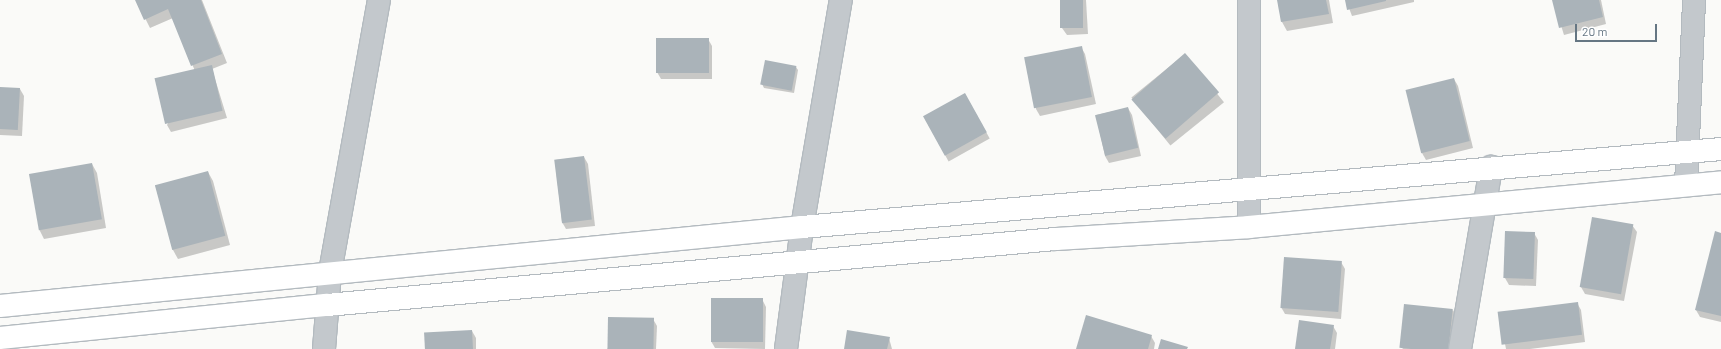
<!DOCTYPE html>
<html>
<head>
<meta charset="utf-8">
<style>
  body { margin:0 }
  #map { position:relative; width:1721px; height:349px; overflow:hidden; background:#fafaf8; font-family:Barlow,sans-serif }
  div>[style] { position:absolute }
  .shadow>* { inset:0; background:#0003; transform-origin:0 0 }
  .building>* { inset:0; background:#aab3b9; transform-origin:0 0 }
  .roads { filter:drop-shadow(1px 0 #b3babf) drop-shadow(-1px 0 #b3babf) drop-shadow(0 1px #b3babf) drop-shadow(0 -1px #b3babf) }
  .street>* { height:22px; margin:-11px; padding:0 11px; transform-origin:11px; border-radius:11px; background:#c3c8cc }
  .secondary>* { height:22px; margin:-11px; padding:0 11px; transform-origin:11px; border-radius:11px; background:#fff }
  span { translate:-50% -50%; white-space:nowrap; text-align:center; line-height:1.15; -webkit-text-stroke:4px #fff; paint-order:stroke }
  .scale { position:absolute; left:1575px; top:24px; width:82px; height:18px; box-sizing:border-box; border:2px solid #657683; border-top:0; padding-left:5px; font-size:12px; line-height:14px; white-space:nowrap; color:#657683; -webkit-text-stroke:3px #fff; paint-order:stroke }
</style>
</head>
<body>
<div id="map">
  <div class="shadow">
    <i style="clip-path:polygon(136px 0,202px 0,227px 63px,212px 69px,227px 118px,171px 132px,167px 125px,195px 71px,173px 18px,150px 28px)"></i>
    <i style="clip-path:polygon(1061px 0,1086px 0,1088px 34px,1067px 35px,1062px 28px)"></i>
    <i style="clip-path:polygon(1278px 0,1329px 0,1333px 23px,1287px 31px,1282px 22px)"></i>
    <i style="clip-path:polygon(1346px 0,1414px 0,1414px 2px,1352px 16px)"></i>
    <i style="clip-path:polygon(1553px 0,1601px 0,1606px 24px,1564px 35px)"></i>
    <i style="clip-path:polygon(708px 39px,712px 46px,712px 79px,661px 79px,657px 72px)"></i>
    <i style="clip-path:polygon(1081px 47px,1085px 54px,1096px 104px,1040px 116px,1036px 109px,1025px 59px)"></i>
    <i style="left:1185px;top:54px;width:62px;height:69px;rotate:51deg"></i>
    <i style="clip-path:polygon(796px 67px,798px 70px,794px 93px,764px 88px,762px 84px)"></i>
    <i style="clip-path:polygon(1454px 79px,1458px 86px,1473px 148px,1426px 160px,1422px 153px)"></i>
    <i style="clip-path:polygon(0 88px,20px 89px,24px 96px,22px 136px,0 135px)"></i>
    <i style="left:965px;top:94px;width:51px;height:47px;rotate:61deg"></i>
    <i style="clip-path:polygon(1128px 108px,1132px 115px,1141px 156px,1109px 163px,1105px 156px,1096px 115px)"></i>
    <i style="clip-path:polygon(584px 157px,588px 164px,595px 226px,566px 229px,562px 222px,555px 160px)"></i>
    <i style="clip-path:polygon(92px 164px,97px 173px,106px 228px,44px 239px,39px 229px)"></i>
    <i style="clip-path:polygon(208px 172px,213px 181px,230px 245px,178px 259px,173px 250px,156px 186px)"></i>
    <i style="clip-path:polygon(1632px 225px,1637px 232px,1624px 301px,1585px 294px,1581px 287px)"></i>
    <i style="clip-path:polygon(1506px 232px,1534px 233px,1538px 240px,1536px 286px,1509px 285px,1505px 278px)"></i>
    <i style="clip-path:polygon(1721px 234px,1721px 322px,1700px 317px,1696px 310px)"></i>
    <i style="clip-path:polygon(1341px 262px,1345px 269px,1341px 319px,1285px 314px,1281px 307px)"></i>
    <i style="clip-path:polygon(762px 299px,766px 307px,765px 349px,715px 348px,711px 341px)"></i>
    <i style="clip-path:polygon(1577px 303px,1581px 310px,1585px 342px,1530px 349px,1506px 349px,1499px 313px)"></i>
    <i style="clip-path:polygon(1453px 310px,1457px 317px,1453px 349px,1402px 349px)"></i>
    <i style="clip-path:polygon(653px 319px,657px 326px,656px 349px,607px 349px)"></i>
    <i style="clip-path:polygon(1333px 326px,1337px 333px,1335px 349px,1296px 349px)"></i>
    <i style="clip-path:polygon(472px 331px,476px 338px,476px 349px,426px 349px)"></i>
    <i style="clip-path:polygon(1151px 336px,1155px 343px,1154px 349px,1077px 349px)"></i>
    <i style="clip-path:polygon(889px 338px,892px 349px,845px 349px)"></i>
  </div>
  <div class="building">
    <i style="clip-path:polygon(135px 0,201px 0,222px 54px,191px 66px,168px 9px,144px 20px)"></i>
    <i style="left:1060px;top:0;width:23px;height:28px"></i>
    <i style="clip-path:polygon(1277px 0,1326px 0,1329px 14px,1281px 22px)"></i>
    <i style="clip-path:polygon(1345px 0,1386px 0,1386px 1px,1347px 10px)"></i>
    <i style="clip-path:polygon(1552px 0,1599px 0,1603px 17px,1559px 28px)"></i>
    <i style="left:656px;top:38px;width:53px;height:35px"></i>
    <i style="left:1082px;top:46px;width:52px;height:59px;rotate:79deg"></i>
    <i style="left:1185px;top:53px;width:52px;height:71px;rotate:49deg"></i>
    <i style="left:765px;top:60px;width:32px;height:25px;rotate:11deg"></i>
    <i style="left:212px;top:65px;width:47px;height:59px;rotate:77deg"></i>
    <i style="left:1454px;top:78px;width:65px;height:50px;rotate:76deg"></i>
    <i style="left:0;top:87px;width:20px;height:42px;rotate:3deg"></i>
    <i style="left:965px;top:93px;width:45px;height:48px;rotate:61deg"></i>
    <i style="left:1128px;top:107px;width:42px;height:34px;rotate:76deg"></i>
    <i style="left:584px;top:156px;width:64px;height:30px;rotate:83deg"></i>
    <i style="left:92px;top:163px;width:57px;height:64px;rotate:80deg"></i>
    <i style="left:208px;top:171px;width:67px;height:55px;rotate:75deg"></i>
    <i style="left:1592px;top:217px;width:42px;height:71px;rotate:10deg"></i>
    <i style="left:1505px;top:231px;width:30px;height:47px;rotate:2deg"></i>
    <i style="clip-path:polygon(1715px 231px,1721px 233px,1721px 316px,1695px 310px)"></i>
    <i style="left:1284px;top:257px;width:58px;height:51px;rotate:4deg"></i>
    <i style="left:711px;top:298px;width:52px;height:44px"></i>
    <i style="left:1578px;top:302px;width:33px;height:81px;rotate:83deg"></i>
    <i style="left:1404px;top:304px;width:49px;height:44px;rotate:6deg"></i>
    <i style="clip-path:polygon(1086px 315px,1152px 335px,1148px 349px,1076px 349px)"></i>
    <i style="left:608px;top:317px;width:46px;height:32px;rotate:1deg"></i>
    <i style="clip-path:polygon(1299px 320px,1334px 325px,1330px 349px,1295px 349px)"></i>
    <i style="left:472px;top:330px;width:19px;height:48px;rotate:87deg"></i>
    <i style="clip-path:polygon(847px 330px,890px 337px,887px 349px,844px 349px)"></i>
    <i style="clip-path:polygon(1161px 339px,1188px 347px,1187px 349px,1158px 349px)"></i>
  </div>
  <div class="roads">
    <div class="street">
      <i style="left:1249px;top:0;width:227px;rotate:90deg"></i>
      <i style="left:1686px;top:185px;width:185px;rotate:-87.5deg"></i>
      <i style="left:324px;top:349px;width:77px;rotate:-85.5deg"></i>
      <i style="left:330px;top:272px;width:276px;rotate:-79.8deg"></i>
      <i style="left:786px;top:349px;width:123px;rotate:-82.5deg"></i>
      <i style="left:802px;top:227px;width:230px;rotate:-80.3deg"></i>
      <i style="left:1460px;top:349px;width:185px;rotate:-80.3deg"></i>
    </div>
    <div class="secondary">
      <i style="left:0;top:306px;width:806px;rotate:-5.63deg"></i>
      <i style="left:802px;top:227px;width:922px;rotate:-4.85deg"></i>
      <i style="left:0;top:338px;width:329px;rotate:-5.8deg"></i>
      <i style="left:327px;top:305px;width:731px;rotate:-5.18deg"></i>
      <i style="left:1055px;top:239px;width:194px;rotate:-3.5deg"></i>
      <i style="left:1249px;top:227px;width:474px;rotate:-5.4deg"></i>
    </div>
  </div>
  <div class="scale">20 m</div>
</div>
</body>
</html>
